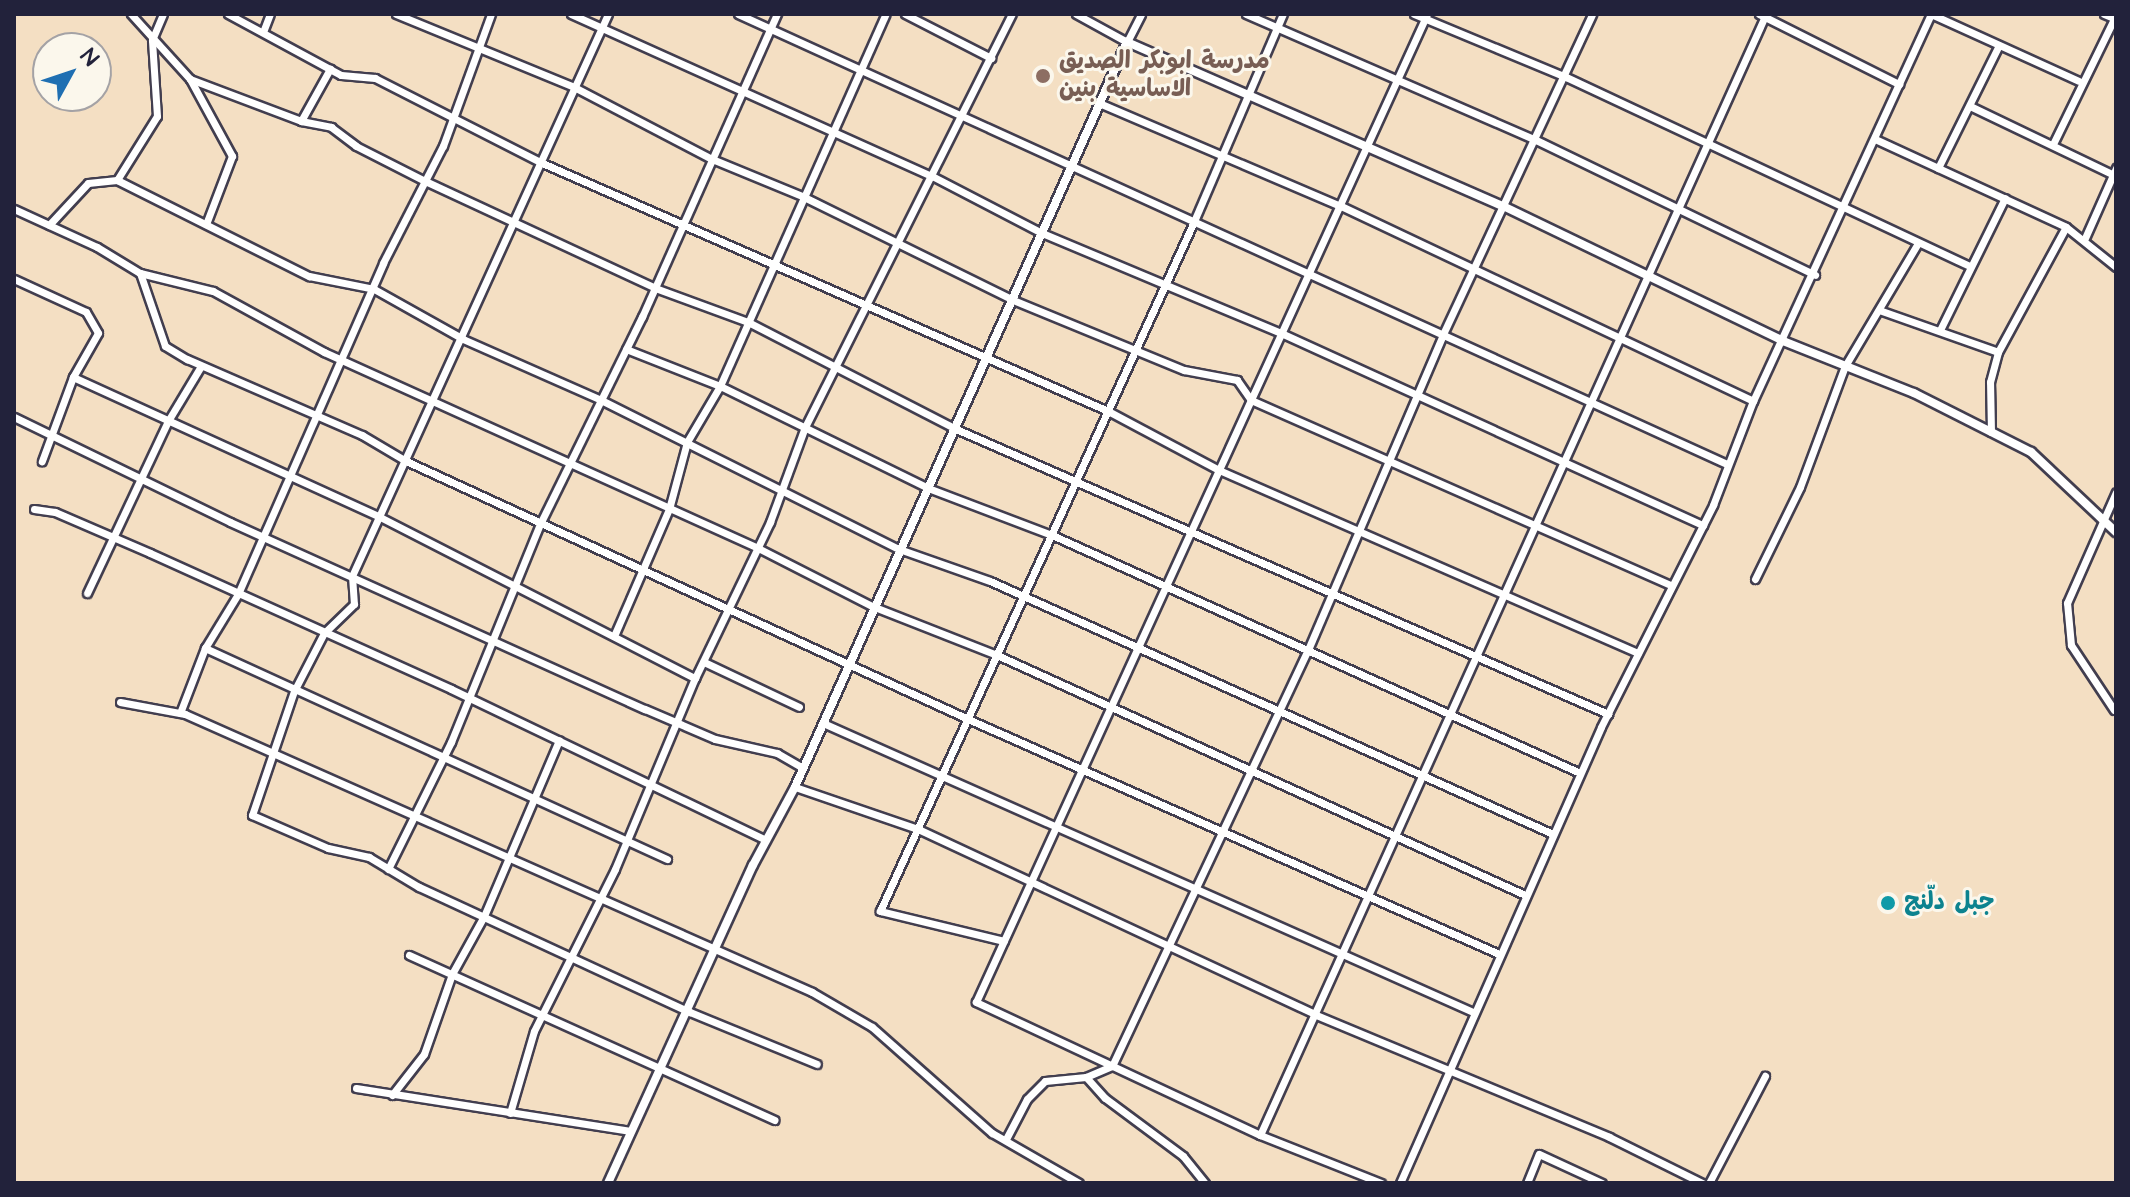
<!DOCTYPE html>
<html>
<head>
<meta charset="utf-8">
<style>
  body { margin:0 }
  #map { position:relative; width:2130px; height:1197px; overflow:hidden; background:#f4dfc3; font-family:"Architects Daughter","Playpen Sans Arabic",sans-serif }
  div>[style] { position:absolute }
  .roads { filter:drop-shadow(2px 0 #423e4f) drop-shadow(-2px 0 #423e4f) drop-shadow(0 2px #423e4f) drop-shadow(0 -2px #423e4f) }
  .minor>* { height:7px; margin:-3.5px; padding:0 3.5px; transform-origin:3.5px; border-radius:3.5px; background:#fff }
  .tertiary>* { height:8px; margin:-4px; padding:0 4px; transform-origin:4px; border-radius:4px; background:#fff }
  .dots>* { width:22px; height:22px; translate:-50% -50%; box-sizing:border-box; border:4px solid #fbf7ec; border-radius:50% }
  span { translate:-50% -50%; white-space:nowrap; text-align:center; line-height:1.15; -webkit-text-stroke:6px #fbf7ec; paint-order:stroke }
  .education-label { font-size:24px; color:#785e54; font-weight:700 }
  .left { translate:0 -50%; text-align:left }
  .culture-label { font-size:24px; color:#0d838f; font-weight:700 }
  .frame { position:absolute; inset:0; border:16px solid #22223b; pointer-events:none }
  .north { position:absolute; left:32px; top:32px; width:80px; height:80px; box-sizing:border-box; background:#fbf7ec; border:2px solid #a4a2a5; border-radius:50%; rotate:50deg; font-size:22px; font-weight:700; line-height:32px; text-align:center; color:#22223b }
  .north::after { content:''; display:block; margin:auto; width:28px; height:36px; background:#1f6fb2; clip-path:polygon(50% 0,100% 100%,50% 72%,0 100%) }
</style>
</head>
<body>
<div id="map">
  <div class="roads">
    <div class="minor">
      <i style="left:131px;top:14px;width:88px;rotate:47.8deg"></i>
      <i style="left:190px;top:79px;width:88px;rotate:61.4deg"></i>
      <i style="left:232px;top:156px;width:73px;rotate:110.9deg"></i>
      <i style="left:228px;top:14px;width:128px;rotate:28.4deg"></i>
      <i style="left:341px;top:75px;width:34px;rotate:5deg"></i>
      <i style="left:375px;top:78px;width:185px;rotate:27deg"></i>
      <i style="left:540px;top:162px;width:620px;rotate:23.67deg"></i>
      <i style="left:1108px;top:411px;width:126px;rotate:28deg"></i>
      <i style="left:1219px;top:470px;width:457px;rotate:23.6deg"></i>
      <i style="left:396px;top:14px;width:192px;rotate:22.3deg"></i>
      <i style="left:574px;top:87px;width:156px;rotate:27.6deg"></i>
      <i style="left:712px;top:159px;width:100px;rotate:22.4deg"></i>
      <i style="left:804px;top:197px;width:233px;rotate:26.2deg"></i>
      <i style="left:1013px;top:300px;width:185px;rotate:22.3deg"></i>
      <i style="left:1184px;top:370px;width:54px;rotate:10.7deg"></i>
      <i style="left:1237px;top:380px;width:24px;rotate:55deg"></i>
      <i style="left:1251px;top:400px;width:460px;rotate:23.8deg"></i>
      <i style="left:571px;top:14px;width:396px;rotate:24.2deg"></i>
      <i style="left:932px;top:176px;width:124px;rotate:27.4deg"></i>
      <i style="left:1042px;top:233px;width:259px;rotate:22.7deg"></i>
      <i style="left:1281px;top:333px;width:464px;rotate:24.5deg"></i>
      <i style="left:608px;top:14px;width:618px;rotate:114.49deg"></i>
      <i style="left:352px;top:576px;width:28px;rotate:86deg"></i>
      <i style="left:354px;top:604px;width:42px;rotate:136deg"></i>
      <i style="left:324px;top:633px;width:65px;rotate:117.3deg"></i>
      <i style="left:294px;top:691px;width:131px;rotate:108.7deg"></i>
      <i style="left:252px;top:815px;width:83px;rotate:23.5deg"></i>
      <i style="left:328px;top:848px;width:42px;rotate:12.4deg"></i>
      <i style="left:369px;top:857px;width:58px;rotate:31deg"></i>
      <i style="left:419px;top:887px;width:298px;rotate:24.8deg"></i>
      <i style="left:690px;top:1012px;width:137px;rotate:22.3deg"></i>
      <i style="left:738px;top:14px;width:1087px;rotate:24.47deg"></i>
      <i style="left:905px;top:14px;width:97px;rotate:27.1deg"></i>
      <i style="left:1076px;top:14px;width:58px;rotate:28.8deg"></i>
      <i style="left:1127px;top:42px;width:31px;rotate:-63deg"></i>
      <i style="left:1246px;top:14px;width:316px;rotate:23.5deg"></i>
      <i style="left:1536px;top:140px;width:310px;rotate:25.8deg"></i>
      <i style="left:1414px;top:14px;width:165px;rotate:22.5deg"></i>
      <i style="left:1566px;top:77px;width:446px;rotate:25.1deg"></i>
      <i style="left:1759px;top:14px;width:157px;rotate:26.6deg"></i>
      <i style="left:1931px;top:14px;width:162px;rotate:24.4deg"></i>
      <i style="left:2104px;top:14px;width:13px;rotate:23deg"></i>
      <i style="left:263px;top:32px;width:19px;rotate:-69deg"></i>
      <i style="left:190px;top:79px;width:119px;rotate:20.7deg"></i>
      <i style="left:301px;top:121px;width:31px;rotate:11deg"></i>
      <i style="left:331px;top:127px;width:31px;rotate:37deg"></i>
      <i style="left:356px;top:146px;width:77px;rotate:26.9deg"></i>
      <i style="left:425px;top:181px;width:254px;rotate:24.9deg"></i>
      <i style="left:655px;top:288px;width:99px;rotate:20.1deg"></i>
      <i style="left:748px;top:322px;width:234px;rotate:27.2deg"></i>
      <i style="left:956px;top:429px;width:712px;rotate:23.61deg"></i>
      <i style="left:1099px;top:103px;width:263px;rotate:23.1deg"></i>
      <i style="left:1341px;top:206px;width:456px;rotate:25.3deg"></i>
      <i style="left:1972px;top:107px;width:160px;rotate:25.6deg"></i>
      <i style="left:301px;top:121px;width:60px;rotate:-60.9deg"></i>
      <i style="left:1875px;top:139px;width:210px;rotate:24.7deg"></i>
      <i style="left:2066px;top:227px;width:64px;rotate:38.7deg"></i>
      <i style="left:2053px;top:144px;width:139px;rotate:-64deg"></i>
      <i style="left:1938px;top:168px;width:137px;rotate:-63.6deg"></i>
      <i style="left:117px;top:180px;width:215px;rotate:26.6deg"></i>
      <i style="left:309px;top:276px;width:66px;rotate:11.3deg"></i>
      <i style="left:374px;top:289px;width:102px;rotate:29.3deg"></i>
      <i style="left:463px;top:339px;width:151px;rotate:23.8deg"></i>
      <i style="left:601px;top:400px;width:333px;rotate:26.6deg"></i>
      <i style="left:899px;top:549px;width:96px;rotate:19.4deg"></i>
      <i style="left:990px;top:581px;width:617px;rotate:24.2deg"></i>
      <i style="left:14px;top:209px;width:91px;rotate:24.6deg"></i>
      <i style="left:97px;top:247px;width:50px;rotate:31.2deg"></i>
      <i style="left:140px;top:273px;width:75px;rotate:13.9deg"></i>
      <i style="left:213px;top:291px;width:127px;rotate:28.8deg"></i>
      <i style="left:324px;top:352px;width:476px;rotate:24.3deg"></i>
      <i style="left:758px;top:548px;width:128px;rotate:27deg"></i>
      <i style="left:872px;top:606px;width:134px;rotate:21.4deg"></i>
      <i style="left:997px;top:655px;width:580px;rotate:24.44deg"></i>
      <i style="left:49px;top:225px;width:57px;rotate:-47.1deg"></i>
      <i style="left:88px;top:183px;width:29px;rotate:-6deg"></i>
      <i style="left:117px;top:180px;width:75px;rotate:-58deg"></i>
      <i style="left:157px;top:116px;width:76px;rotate:-93.8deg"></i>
      <i style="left:152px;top:40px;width:28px;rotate:-67deg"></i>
      <i style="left:2085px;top:238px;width:77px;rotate:-66.1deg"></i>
      <i style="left:140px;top:273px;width:77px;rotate:71.1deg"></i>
      <i style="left:165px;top:346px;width:26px;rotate:31deg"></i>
      <i style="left:187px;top:359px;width:191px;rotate:23.5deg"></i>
      <i style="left:362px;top:435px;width:51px;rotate:30.6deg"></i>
      <i style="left:406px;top:461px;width:618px;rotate:24.66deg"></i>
      <i style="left:968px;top:719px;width:581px;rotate:23.87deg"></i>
      <i style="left:14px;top:279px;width:79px;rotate:24.6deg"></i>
      <i style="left:86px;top:312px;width:24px;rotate:60deg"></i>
      <i style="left:98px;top:333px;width:51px;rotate:119.6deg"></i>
      <i style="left:73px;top:377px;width:90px;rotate:110.3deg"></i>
      <i style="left:1879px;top:310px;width:126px;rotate:19.4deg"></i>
      <i style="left:1940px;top:330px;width:147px;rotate:-63.8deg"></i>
      <i style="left:626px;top:349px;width:101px;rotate:21.5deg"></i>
      <i style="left:720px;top:386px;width:232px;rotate:26.1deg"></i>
      <i style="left:928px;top:488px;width:133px;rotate:20.8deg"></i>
      <i style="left:1052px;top:535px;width:579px;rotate:24.26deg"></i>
      <i style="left:73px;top:377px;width:337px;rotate:24.5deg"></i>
      <i style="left:380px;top:517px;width:354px;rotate:27.1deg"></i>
      <i style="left:14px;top:417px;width:240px;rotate:25.9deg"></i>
      <i style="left:230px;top:522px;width:455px;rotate:24.3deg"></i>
      <i style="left:645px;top:709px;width:76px;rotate:23.2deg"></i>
      <i style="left:715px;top:739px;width:64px;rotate:12.7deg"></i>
      <i style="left:777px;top:753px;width:30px;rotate:30deg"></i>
      <i style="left:1991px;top:432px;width:50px;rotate:-91.1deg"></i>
      <i style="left:1990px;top:382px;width:31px;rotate:-75deg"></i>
      <i style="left:1998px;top:352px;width:142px;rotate:-61.5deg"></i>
      <i style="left:34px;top:509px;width:21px;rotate:8deg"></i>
      <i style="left:55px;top:512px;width:103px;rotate:23.3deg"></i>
      <i style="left:150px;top:553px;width:330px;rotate:24.3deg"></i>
      <i style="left:451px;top:689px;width:349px;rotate:25.6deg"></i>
      <i style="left:1755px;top:579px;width:102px;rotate:-63.9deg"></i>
      <i style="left:1800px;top:487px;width:129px;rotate:-69.6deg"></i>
      <i style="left:1845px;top:366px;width:143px;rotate:-59.3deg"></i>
      <i style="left:87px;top:593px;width:190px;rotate:-64.8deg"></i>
      <i style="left:168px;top:421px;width:64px;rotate:-59deg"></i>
      <i style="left:614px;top:636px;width:138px;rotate:-66.6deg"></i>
      <i style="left:669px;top:509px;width:69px;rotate:-75deg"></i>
      <i style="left:687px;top:442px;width:65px;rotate:-59.5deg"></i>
      <i style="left:720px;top:386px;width:407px;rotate:-66deg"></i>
      <i style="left:205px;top:648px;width:508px;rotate:24.55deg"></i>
      <i style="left:704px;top:662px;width:105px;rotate:25.3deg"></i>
      <i style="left:120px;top:702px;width:66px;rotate:10.5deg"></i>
      <i style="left:185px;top:714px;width:686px;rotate:23.91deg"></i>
      <i style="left:812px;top:992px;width:69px;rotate:30.3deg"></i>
      <i style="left:872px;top:1027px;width:160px;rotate:41.5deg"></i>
      <i style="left:992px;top:1133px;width:100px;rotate:29.9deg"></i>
      <i style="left:2114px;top:710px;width:78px;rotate:-123.5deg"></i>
      <i style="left:2071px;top:645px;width:42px;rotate:-95.4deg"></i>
      <i style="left:2067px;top:603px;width:121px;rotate:-66.2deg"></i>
      <i style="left:180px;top:713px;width:70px;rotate:-69deg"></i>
      <i style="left:205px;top:648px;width:63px;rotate:-58.6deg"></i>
      <i style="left:238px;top:594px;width:361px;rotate:-66.3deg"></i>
      <i style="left:383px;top:263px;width:131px;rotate:-62.9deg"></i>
      <i style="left:443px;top:146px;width:140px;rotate:-70deg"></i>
      <i style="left:823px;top:723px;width:711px;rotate:23.97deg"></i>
      <i style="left:795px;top:787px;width:130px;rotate:18.9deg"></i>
      <i style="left:918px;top:829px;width:437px;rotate:25deg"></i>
      <i style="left:1314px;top:1014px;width:320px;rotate:22.6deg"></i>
      <i style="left:1609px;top:1137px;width:104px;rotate:26.3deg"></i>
      <i style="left:388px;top:869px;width:142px;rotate:-63.6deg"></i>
      <i style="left:451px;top:742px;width:238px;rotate:-67.8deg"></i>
      <i style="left:541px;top:522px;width:229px;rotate:-63.8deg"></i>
      <i style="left:642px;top:317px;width:332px;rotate:-66deg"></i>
      <i style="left:1004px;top:941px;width:128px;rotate:-166.4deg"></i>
      <i style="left:880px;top:911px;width:760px;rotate:-65.52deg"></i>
      <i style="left:1195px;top:219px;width:223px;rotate:-66.8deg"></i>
      <i style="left:409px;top:955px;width:401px;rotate:24.3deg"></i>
      <i style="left:1086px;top:1077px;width:28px;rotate:48deg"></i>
      <i style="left:1105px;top:1098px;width:97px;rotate:36.6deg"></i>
      <i style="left:1183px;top:1156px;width:35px;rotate:51deg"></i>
      <i style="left:356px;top:1088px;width:278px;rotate:8.9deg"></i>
      <i style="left:392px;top:1095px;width:52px;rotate:-52deg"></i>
      <i style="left:424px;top:1054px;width:85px;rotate:-70.7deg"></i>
      <i style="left:452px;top:974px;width:66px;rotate:-61.1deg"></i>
      <i style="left:484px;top:916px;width:191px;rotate:-66.9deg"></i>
      <i style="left:510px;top:1113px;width:85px;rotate:-73.7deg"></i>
      <i style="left:534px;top:1031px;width:181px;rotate:-63.4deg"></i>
      <i style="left:615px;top:869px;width:207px;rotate:-67.3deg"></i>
      <i style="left:695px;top:678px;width:173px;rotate:-64.3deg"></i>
      <i style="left:770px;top:522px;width:101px;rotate:-69.8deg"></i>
      <i style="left:805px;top:427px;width:462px;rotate:-63.4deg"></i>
      <i style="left:1260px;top:1135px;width:314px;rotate:-154.9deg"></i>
      <i style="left:976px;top:1002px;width:1086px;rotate:-65.46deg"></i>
      <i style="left:1006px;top:1139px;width:45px;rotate:-62.3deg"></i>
      <i style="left:1027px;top:1099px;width:25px;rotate:-45deg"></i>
      <i style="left:1045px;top:1081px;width:41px;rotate:-5.6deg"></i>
      <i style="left:1086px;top:1077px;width:28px;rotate:-23deg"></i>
      <i style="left:1112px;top:1066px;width:458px;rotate:-64.8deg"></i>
      <i style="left:1307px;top:652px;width:346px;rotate:-66.8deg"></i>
      <i style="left:1443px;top:334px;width:353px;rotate:-65deg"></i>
      <i style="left:1381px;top:1183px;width:130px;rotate:-158.4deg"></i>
      <i style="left:1260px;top:1135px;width:1230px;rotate:-65.71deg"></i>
      <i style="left:1400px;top:1183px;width:498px;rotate:-66.2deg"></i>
      <i style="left:1601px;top:727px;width:249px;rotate:-63.2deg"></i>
      <i style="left:1713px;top:505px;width:111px;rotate:-69deg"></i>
      <i style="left:1753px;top:401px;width:426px;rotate:-65.3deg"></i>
      <i style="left:1527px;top:1183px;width:31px;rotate:-68deg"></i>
      <i style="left:1539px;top:1154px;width:69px;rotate:24.7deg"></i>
      <i style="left:1709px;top:1183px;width:121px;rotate:-62.4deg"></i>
    </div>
    <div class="tertiary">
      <i style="left:608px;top:1183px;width:349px;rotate:-65.5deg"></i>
      <i style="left:753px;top:865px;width:89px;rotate:-61.7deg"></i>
      <i style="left:795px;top:787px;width:816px;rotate:-65.98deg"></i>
      <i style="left:1127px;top:42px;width:410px;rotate:23.6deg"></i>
      <i style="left:1503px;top:206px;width:311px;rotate:25.7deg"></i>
      <i style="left:1783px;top:341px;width:141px;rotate:21.7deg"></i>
      <i style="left:1914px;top:393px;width:131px;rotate:26.8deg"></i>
      <i style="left:2031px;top:452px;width:117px;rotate:43.3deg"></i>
    </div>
  </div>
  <div class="dots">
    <i style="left:1043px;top:76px;background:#8d6e63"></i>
    <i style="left:1888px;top:903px;background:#0f9aa8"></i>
  </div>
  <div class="education-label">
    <span class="left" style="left:1059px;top:76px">مدرسة ابوبكر الصديق<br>الاساسية بنين</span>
  </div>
  <div class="culture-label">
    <span class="left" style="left:1904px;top:903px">جبل دلّنج</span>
  </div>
  <div class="frame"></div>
  <div class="north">N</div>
</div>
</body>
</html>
